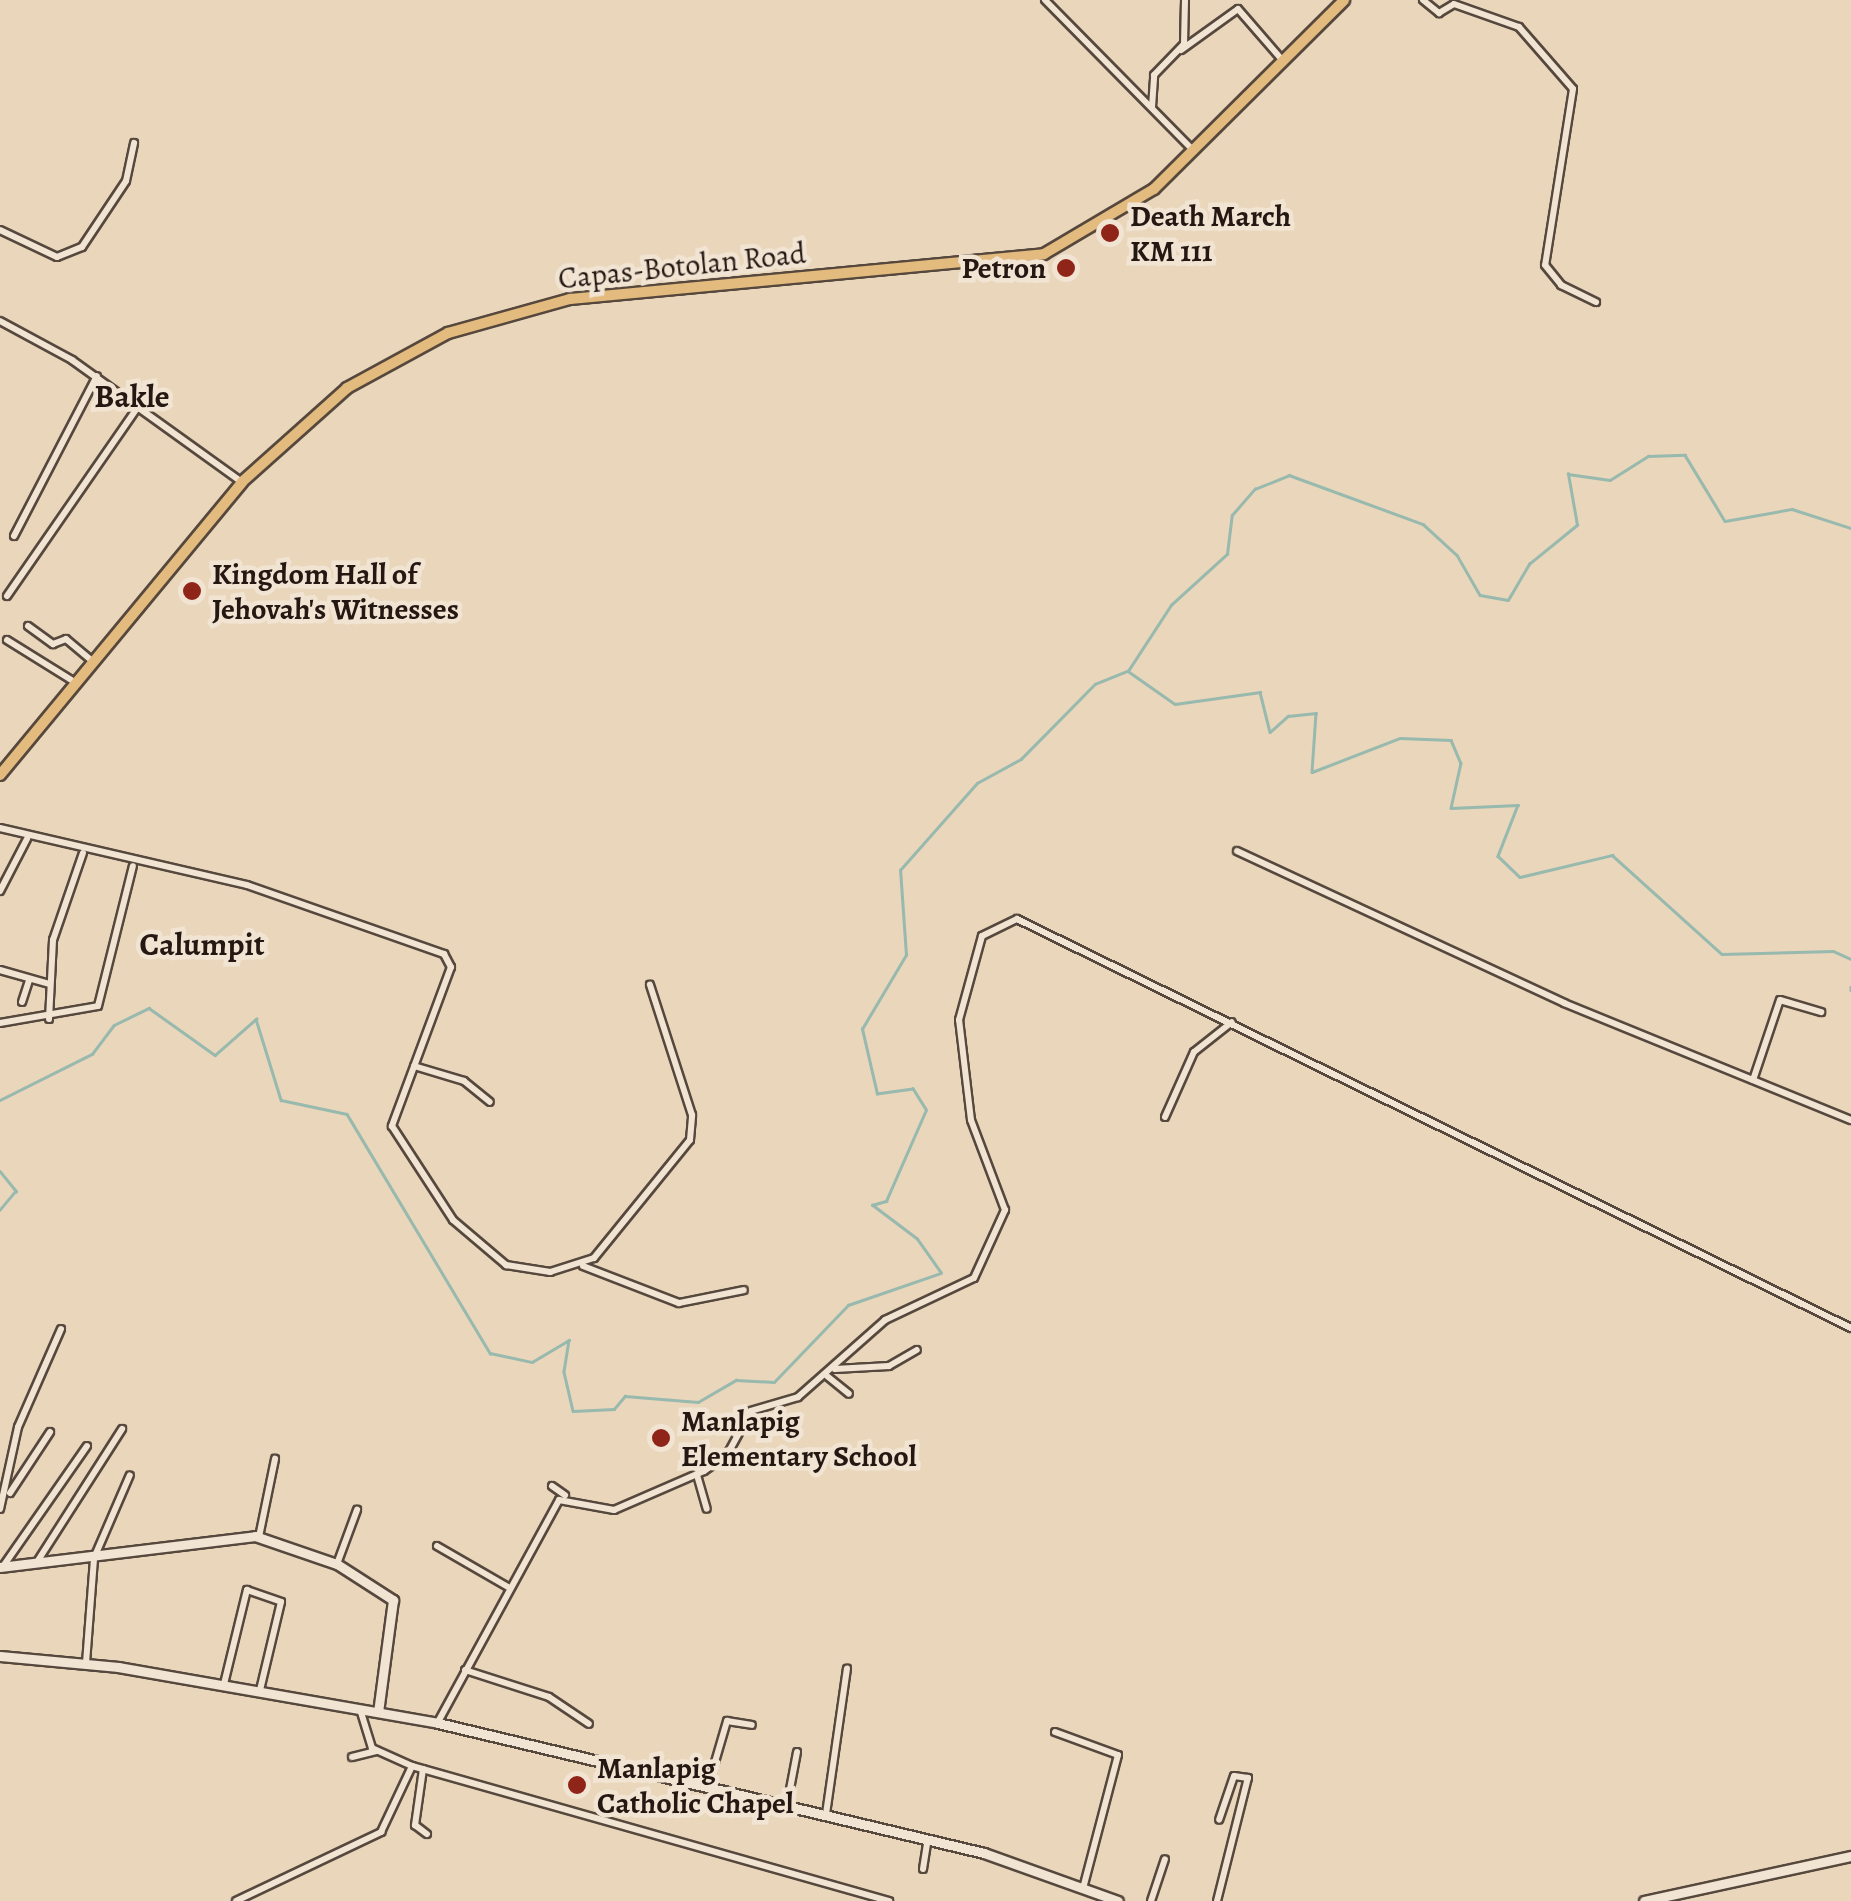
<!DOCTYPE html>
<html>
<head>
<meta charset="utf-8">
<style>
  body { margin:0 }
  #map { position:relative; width:1851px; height:1901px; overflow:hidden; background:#e9d6bb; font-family:Alegreya,serif }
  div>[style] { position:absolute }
  .stream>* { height:2.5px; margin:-1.25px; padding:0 1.25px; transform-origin:1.25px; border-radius:1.25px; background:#97b9ae }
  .roads { filter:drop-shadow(2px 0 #56483d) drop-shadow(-2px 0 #56483d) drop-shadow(0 2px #56483d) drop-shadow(0 -2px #56483d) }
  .street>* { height:6px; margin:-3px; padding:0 3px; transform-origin:3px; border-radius:3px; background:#f1e4d3 }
  .secondary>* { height:9px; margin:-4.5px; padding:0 4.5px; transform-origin:4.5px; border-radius:4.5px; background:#f1e4d3 }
  .primary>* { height:10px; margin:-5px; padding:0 5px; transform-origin:5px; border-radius:5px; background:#e4bb7e }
  .dots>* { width:28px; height:28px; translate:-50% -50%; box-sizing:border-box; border:5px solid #f1e4d3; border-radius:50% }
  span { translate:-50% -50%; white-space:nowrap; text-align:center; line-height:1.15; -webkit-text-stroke:9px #f1e4d3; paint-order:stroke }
  .poi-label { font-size:30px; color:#251813; font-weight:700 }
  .left { translate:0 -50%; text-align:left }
  .right { translate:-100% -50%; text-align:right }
  .street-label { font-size:30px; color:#251813 }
  .neighbourhood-label { font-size:32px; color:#251813; font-weight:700 }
</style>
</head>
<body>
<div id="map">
  <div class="stream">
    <i style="left:1128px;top:671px;width:79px;rotate:-56.9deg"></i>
    <i style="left:1171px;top:605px;width:76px;rotate:-42.3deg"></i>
    <i style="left:1227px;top:554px;width:39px;rotate:-83deg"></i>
    <i style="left:1232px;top:515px;width:35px;rotate:-49deg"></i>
    <i style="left:1255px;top:489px;width:37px;rotate:-22deg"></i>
    <i style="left:1289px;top:475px;width:143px;rotate:20.1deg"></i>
    <i style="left:1423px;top:524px;width:46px;rotate:42.4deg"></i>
    <i style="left:1457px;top:555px;width:46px;rotate:60.1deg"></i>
    <i style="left:1480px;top:595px;width:28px;rotate:10deg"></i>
    <i style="left:1508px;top:600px;width:42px;rotate:-59.7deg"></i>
    <i style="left:1529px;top:564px;width:62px;rotate:-39.1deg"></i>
    <i style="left:1577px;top:525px;width:52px;rotate:-100deg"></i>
    <i style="left:1568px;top:474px;width:42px;rotate:8.1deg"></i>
    <i style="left:1610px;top:480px;width:45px;rotate:-32.3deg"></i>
    <i style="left:1648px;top:456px;width:37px;rotate:-2deg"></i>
    <i style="left:1685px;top:455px;width:77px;rotate:58.8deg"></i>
    <i style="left:1725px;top:521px;width:68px;rotate:-10.2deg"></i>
    <i style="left:1792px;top:509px;width:62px;rotate:17.9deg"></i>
    <i style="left:1851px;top:987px;width:3px;rotate:90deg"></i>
    <i style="left:0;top:1100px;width:103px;rotate:-26.6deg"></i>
    <i style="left:92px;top:1054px;width:36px;rotate:-53deg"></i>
    <i style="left:114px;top:1025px;width:39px;rotate:-26deg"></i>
    <i style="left:149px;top:1008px;width:81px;rotate:35.5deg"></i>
    <i style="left:215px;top:1055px;width:55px;rotate:-41.3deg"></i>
    <i style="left:256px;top:1019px;width:85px;rotate:72.8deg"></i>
    <i style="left:281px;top:1100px;width:67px;rotate:12deg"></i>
    <i style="left:347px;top:1114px;width:279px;rotate:59.1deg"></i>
    <i style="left:490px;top:1353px;width:43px;rotate:12.1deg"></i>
    <i style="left:532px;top:1362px;width:43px;rotate:-30.7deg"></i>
    <i style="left:569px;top:1340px;width:32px;rotate:99deg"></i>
    <i style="left:564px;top:1372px;width:40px;rotate:77deg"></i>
    <i style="left:573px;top:1411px;width:41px;rotate:-2.8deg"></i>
    <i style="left:614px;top:1409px;width:17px;rotate:-50deg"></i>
    <i style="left:625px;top:1396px;width:73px;rotate:4.7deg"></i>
    <i style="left:698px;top:1402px;width:44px;rotate:-30.1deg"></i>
    <i style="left:736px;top:1380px;width:38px;rotate:3deg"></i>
    <i style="left:774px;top:1382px;width:107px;rotate:-46.1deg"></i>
    <i style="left:848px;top:1305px;width:98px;rotate:-19deg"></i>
    <i style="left:941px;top:1273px;width:42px;rotate:-125.2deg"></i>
    <i style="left:917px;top:1239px;width:56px;rotate:-142.9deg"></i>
    <i style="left:872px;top:1205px;width:15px;rotate:-16deg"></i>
    <i style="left:886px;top:1201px;width:99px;rotate:-66.3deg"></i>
    <i style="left:926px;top:1110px;width:25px;rotate:-122deg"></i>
    <i style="left:913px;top:1089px;width:36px;rotate:172deg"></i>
    <i style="left:877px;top:1094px;width:67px;rotate:-103deg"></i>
    <i style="left:862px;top:1029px;width:86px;rotate:-59.3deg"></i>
    <i style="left:906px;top:955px;width:85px;rotate:-94deg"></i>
    <i style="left:900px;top:870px;width:116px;rotate:-48.5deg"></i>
    <i style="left:977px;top:783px;width:50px;rotate:-28.6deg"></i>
    <i style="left:1021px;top:759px;width:105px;rotate:-45.4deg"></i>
    <i style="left:1095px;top:684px;width:35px;rotate:-22deg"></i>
    <i style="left:1128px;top:671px;width:57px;rotate:35.1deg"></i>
    <i style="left:1175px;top:704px;width:86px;rotate:-8deg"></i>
    <i style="left:1260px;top:692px;width:41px;rotate:76deg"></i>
    <i style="left:1270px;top:732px;width:24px;rotate:-42deg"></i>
    <i style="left:1288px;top:716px;width:28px;rotate:-6deg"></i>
    <i style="left:1316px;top:713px;width:59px;rotate:93.9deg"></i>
    <i style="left:1312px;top:772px;width:94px;rotate:-21.1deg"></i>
    <i style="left:1400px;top:738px;width:51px;rotate:2.2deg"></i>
    <i style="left:1451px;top:740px;width:25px;rotate:67deg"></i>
    <i style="left:1461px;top:763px;width:46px;rotate:102.5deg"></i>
    <i style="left:1451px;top:808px;width:67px;rotate:-2.6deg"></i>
    <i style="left:1518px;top:805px;width:55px;rotate:111.4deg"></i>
    <i style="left:1498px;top:856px;width:30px;rotate:44deg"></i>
    <i style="left:1520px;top:877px;width:95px;rotate:-13.4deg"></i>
    <i style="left:1612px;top:855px;width:148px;rotate:42deg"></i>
    <i style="left:1722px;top:954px;width:111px;rotate:-1.5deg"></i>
    <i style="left:1833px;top:951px;width:20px;rotate:24deg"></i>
    <i style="left:0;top:1171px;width:26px;rotate:51deg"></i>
    <i style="left:16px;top:1191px;width:25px;rotate:130deg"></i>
  </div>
  <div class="roads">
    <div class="street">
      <i style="left:1045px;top:0;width:211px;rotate:45.4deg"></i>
      <i style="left:1423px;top:0;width:21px;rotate:39deg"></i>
      <i style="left:1439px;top:13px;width:17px;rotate:-31deg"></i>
      <i style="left:1454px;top:4px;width:69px;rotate:19.5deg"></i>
      <i style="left:1519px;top:27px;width:82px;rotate:48.9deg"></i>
      <i style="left:1573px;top:89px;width:178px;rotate:99deg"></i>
      <i style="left:1545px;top:265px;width:26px;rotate:51deg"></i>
      <i style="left:1561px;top:285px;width:39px;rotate:26deg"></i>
      <i style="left:1181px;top:50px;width:70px;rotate:-35.7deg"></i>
      <i style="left:1238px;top:9px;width:69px;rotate:49.1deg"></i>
      <i style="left:1152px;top:107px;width:32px;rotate:-86deg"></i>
      <i style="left:1154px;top:75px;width:43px;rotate:-45.9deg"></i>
      <i style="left:1184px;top:44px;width:44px;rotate:-88.7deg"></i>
      <i style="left:0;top:230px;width:63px;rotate:25.3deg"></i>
      <i style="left:57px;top:257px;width:27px;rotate:-22deg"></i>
      <i style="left:82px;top:247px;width:79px;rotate:-56.3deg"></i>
      <i style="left:126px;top:181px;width:39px;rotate:-78deg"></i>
      <i style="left:0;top:321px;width:82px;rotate:28.4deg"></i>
      <i style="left:72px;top:360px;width:209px;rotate:35.7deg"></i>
      <i style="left:14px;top:536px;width:180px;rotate:-62.6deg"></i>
      <i style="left:7px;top:596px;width:230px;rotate:-55.3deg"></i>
      <i style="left:28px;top:626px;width:31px;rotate:36deg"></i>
      <i style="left:53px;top:644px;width:14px;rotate:-21deg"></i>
      <i style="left:66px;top:639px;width:35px;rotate:40deg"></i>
      <i style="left:7px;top:640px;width:81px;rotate:31.9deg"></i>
      <i style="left:0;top:828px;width:253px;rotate:13deg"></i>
      <i style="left:247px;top:885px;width:209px;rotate:19.3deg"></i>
      <i style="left:444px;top:954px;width:15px;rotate:62deg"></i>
      <i style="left:451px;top:967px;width:170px;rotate:110.4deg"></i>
      <i style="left:392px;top:1126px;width:112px;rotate:57deg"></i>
      <i style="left:453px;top:1220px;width:70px;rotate:40.3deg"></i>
      <i style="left:506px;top:1265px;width:45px;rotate:9deg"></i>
      <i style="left:550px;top:1272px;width:46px;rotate:-17.7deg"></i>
      <i style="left:594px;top:1258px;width:152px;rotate:-50.9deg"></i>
      <i style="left:690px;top:1140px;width:25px;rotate:-85deg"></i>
      <i style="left:692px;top:1115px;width:137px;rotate:-107.9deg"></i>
      <i style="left:1237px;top:851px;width:361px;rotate:24.9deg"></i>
      <i style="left:1564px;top:1003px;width:310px;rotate:22.2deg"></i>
      <i style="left:0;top:891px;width:59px;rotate:-62.6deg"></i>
      <i style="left:0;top:970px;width:51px;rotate:15.9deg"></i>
      <i style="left:22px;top:1002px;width:23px;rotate:-72deg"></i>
      <i style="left:49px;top:1019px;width:79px;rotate:-87.1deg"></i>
      <i style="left:53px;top:940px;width:92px;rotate:-71deg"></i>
      <i style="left:0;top:1023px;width:99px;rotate:-9.8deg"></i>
      <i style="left:98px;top:1006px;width:144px;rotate:-76deg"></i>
      <i style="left:414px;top:1066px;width:52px;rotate:16.7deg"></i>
      <i style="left:464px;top:1081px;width:33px;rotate:39deg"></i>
      <i style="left:1753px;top:1080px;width:84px;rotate:-71.4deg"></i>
      <i style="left:1780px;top:1000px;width:43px;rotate:16.3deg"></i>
      <i style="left:1165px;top:1117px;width:71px;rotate:-66deg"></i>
      <i style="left:1194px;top:1052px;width:48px;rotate:-38.3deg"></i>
      <i style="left:583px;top:1266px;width:103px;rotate:21.1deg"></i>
      <i style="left:679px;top:1303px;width:66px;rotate:-11.3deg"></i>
      <i style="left:835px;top:1369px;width:54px;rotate:-3.2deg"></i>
      <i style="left:889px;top:1366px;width:32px;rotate:-30deg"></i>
      <i style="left:827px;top:1376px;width:28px;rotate:39deg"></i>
      <i style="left:697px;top:1475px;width:35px;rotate:74deg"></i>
      <i style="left:552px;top:1486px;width:16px;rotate:35deg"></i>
      <i style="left:10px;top:1493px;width:73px;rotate:-56.7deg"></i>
      <i style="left:0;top:1509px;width:84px;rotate:-77.6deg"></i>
      <i style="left:18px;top:1427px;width:107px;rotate:-66.3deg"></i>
      <i style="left:259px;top:1537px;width:80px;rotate:-78.4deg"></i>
      <i style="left:437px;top:1546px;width:82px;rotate:30deg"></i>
      <i style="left:37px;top:1562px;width:158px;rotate:-57.4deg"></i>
      <i style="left:337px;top:1564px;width:58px;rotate:-69.7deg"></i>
      <i style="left:4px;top:1565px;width:145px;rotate:-55.1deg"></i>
      <i style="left:86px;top:1663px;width:105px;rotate:-85.6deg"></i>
      <i style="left:94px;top:1558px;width:90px;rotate:-66.6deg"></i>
      <i style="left:465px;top:1670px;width:88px;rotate:17.8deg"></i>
      <i style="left:549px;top:1697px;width:48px;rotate:34deg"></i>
      <i style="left:224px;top:1684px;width:97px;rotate:-76.3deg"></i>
      <i style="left:247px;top:1590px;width:36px;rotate:19deg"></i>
      <i style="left:281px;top:1602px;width:90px;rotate:103.4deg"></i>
      <i style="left:438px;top:1722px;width:253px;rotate:-61.4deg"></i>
      <i style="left:559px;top:1500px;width:56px;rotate:10.3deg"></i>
      <i style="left:614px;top:1510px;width:98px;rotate:-23.4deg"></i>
      <i style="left:704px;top:1471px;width:28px;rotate:-35deg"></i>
      <i style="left:727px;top:1455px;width:50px;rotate:-61.4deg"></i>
      <i style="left:751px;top:1411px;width:49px;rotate:-16.6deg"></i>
      <i style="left:798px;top:1397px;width:116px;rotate:-41.5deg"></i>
      <i style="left:885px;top:1320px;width:98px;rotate:-25.3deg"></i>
      <i style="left:974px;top:1278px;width:75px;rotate:-65.5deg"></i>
      <i style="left:1005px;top:1210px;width:96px;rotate:-110.7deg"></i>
      <i style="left:971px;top:1120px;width:101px;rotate:-96.8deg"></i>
      <i style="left:959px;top:1020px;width:87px;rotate:-74.7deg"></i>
      <i style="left:982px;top:936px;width:39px;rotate:-26deg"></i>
      <i style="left:1017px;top:919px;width:929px;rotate:26.12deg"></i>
      <i style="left:1055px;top:1732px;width:67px;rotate:20.1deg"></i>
      <i style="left:1118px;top:1755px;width:138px;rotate:104.7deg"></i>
      <i style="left:352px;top:1757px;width:25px;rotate:-14deg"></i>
      <i style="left:412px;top:1766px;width:496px;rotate:15.8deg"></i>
      <i style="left:423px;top:1769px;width:57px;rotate:98.1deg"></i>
      <i style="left:415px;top:1825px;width:15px;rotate:37deg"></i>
      <i style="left:708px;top:1786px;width:68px;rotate:-73.7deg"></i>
      <i style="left:727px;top:1721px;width:25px;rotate:9deg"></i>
      <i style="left:787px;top:1805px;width:54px;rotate:-79.3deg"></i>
      <i style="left:826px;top:1814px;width:147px;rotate:-81.8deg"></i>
      <i style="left:923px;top:1869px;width:30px;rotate:-81deg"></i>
      <i style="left:236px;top:1901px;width:161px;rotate:-25.4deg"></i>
      <i style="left:381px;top:1832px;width:73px;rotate:-64.8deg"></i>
      <i style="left:412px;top:1766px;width:44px;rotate:-155.8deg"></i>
      <i style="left:372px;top:1748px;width:41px;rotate:-107.1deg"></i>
      <i style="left:1151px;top:1901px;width:44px;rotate:-71.6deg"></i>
      <i style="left:1217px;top:1901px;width:127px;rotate:-75.9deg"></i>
      <i style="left:1248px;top:1778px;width:14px;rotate:-172deg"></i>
      <i style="left:1234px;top:1776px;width:46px;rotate:108.8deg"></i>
    </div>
    <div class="secondary">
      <i style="left:0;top:1567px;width:257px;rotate:-6.9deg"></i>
      <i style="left:255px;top:1536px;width:87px;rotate:18.9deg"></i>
      <i style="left:337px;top:1564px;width:67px;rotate:32.7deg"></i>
      <i style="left:393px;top:1600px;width:113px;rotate:97.6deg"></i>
      <i style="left:0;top:1656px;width:119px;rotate:5.3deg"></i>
      <i style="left:118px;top:1667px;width:325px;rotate:9.9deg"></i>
      <i style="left:438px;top:1723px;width:561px;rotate:13.39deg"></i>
      <i style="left:984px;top:1853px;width:142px;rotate:19.7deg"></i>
      <i style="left:1644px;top:1901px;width:212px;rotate:-12.3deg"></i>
    </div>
    <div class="primary">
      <i style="left:0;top:775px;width:380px;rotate:-50.4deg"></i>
      <i style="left:242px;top:482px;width:141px;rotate:-41.8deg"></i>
      <i style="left:347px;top:388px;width:115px;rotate:-28.6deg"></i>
      <i style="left:448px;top:333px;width:127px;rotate:-15.6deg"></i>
      <i style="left:570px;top:299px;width:476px;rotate:-5.4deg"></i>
      <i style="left:1044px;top:254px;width:128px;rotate:-30.6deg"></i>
      <i style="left:1154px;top:189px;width:268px;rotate:-44.8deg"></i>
    </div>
  </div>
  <div class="dots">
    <i style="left:1110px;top:233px;background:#8f2418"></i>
    <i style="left:1066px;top:268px;background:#8f2418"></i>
    <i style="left:192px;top:591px;background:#8f2418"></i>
    <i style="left:661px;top:1438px;background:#8f2418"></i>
    <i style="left:577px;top:1785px;background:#8f2418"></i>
  </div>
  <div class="poi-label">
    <span class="left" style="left:1130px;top:233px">Death March<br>KM 111</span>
    <span class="right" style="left:1046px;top:268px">Petron</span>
    <span class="left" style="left:212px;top:591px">Kingdom Hall of<br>Jehovah's Witnesses</span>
    <span class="left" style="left:681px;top:1438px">Manlapig<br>Elementary School</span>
    <span class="left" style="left:597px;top:1785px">Manlapig<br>Catholic Chapel</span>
  </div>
  <div class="street-label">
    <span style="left:682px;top:266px;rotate:-6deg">Capas-Botolan Road</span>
  </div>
  <div class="neighbourhood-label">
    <span style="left:132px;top:396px">Bakle</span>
    <span style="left:202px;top:944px">Calumpit</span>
  </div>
</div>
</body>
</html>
